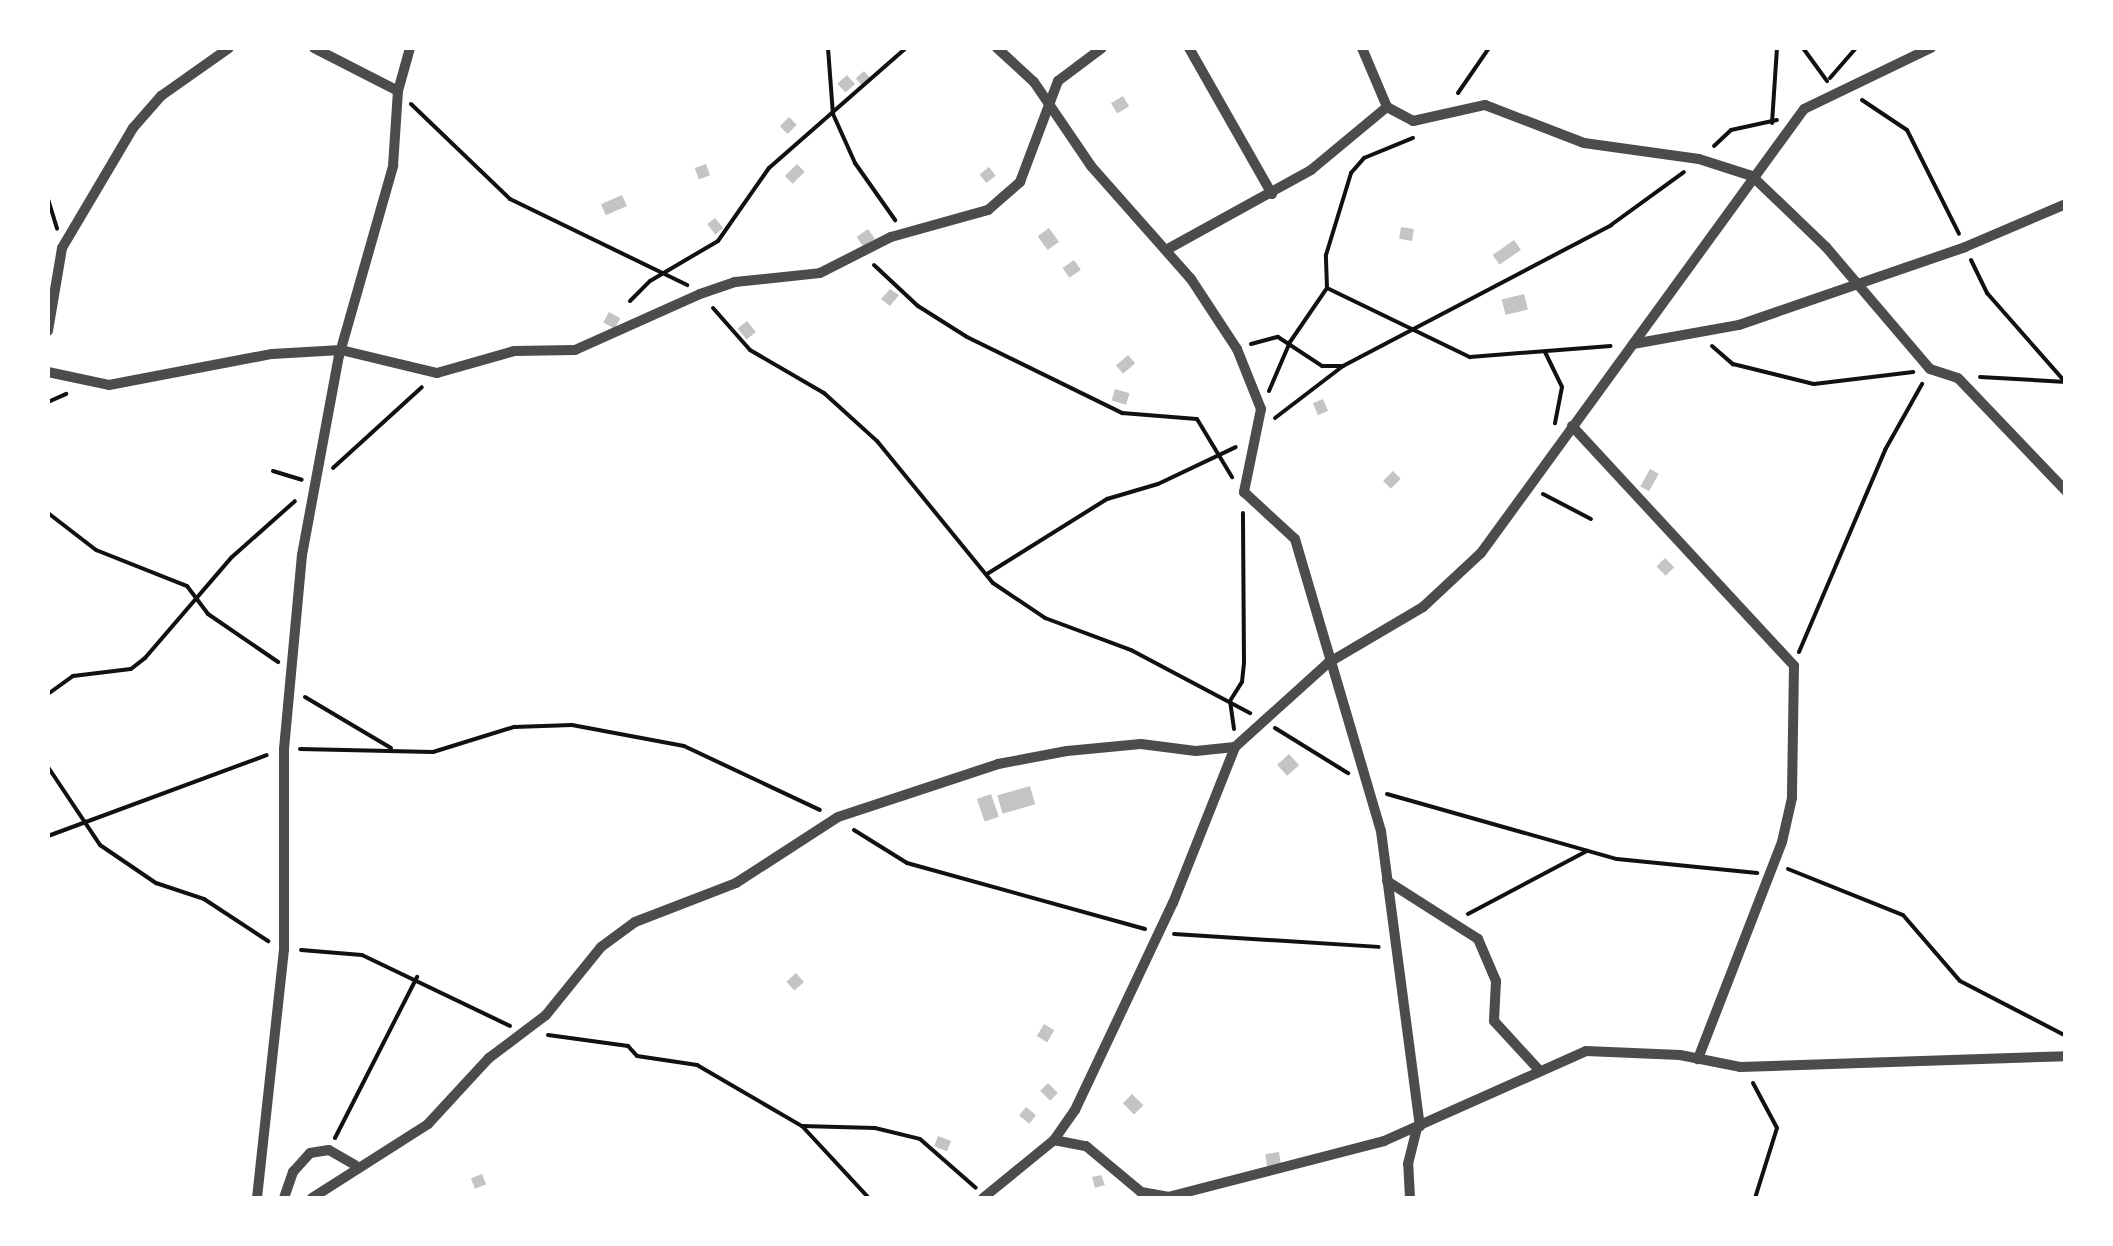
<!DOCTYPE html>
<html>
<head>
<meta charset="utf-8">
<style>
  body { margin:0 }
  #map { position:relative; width:2113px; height:1246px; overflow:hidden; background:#fff; font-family:"PT Sans Narrow",sans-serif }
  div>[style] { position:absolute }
  .building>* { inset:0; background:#c4c4c4; transform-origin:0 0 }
  .path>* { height:4px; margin:-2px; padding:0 2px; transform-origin:2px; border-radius:2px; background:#111 }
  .minor>* { height:10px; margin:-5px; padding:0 5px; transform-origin:5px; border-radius:5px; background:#4c4c4c }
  span { translate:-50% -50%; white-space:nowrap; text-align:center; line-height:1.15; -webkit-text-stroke:10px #fff; paint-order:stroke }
  .frame { position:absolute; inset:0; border:50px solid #fff; pointer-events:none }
</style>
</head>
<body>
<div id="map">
  <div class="building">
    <i style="left:864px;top:71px;width:11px;height:11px;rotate:49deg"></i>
    <i style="left:847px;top:75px;width:12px;height:13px;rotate:48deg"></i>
    <i style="left:1123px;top:96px;width:12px;height:14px;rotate:59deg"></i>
    <i style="left:789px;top:117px;width:11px;height:13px;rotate:45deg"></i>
    <i style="left:706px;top:164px;width:12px;height:12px;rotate:70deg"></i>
    <i style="left:797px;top:164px;width:11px;height:17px;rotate:45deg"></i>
    <i style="left:989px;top:167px;width:11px;height:12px;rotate:52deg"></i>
    <i style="left:622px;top:195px;width:12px;height:23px;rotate:66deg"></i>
    <i style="left:715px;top:218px;width:13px;height:10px;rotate:51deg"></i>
    <i style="left:1401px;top:227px;width:13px;height:12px;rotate:9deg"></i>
    <i style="left:1049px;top:228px;width:17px;height:14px;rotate:54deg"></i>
    <i style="left:868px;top:229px;width:12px;height:14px;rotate:55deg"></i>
    <i style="left:1514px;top:240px;width:12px;height:26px;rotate:55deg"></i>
    <i style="left:1074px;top:260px;width:12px;height:14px;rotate:55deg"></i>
    <i style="clip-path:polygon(890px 289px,899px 295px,890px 306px,881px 299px)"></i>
    <i style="left:1524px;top:294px;width:16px;height:23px;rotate:76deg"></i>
    <i style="left:609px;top:312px;width:13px;height:12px;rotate:29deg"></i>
    <i style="left:747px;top:321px;width:14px;height:12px;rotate:51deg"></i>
    <i style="left:1128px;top:355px;width:11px;height:16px;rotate:49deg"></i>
    <i style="left:1115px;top:389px;width:15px;height:12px;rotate:16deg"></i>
    <i style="left:1323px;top:399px;width:13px;height:11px;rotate:67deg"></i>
    <i style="left:1650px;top:469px;width:10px;height:20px;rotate:29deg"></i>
    <i style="left:1393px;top:471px;width:11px;height:14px;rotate:45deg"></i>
    <i style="left:1665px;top:558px;width:13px;height:12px;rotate:45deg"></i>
    <i style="left:1289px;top:754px;width:15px;height:16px;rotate:48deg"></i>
    <i style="left:1030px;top:786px;width:19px;height:34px;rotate:74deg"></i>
    <i style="left:991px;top:794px;width:24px;height:15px;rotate:71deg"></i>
    <i style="left:796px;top:973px;width:12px;height:13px;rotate:48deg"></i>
    <i style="left:1044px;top:1024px;width:12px;height:14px;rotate:31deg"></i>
    <i style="left:1048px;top:1083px;width:14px;height:11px;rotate:45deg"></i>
    <i style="left:1132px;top:1094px;width:16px;height:13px;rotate:45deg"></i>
    <i style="left:1026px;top:1107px;width:13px;height:11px;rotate:39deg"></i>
    <i style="left:938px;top:1136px;width:14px;height:11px;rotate:21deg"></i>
    <i style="left:1279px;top:1152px;width:13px;height:14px;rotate:81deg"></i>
    <i style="left:482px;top:1174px;width:11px;height:12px;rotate:68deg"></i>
    <i style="clip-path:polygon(1101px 1175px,1105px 1185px,1095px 1188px,1092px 1177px)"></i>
  </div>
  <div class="path">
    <i style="left:828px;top:48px;width:66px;rotate:85.7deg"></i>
    <i style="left:833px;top:114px;width:54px;rotate:65.8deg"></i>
    <i style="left:855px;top:163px;width:70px;rotate:54.9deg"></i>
    <i style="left:1803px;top:48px;width:41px;rotate:54deg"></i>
    <i style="left:1830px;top:78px;width:40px;rotate:-49deg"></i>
    <i style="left:1458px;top:93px;width:55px;rotate:-55.4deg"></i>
    <i style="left:1862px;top:100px;width:54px;rotate:33.7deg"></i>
    <i style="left:1907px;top:130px;width:116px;rotate:63.4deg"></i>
    <i style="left:411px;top:104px;width:137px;rotate:43.8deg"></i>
    <i style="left:510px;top:199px;width:197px;rotate:25.9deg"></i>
    <i style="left:1772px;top:123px;width:75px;rotate:-86.2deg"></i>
    <i style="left:1714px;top:146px;width:23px;rotate:-43deg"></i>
    <i style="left:1731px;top:130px;width:47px;rotate:-12.3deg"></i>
    <i style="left:48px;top:199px;width:31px;rotate:73deg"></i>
    <i style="left:1971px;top:260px;width:37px;rotate:64deg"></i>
    <i style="left:1987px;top:293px;width:120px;rotate:48.7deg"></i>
    <i style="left:874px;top:265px;width:60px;rotate:43deg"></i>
    <i style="left:918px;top:306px;width:58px;rotate:32.3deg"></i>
    <i style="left:967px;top:337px;width:173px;rotate:26.1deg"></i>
    <i style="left:1122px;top:413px;width:75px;rotate:4.6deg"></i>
    <i style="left:1197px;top:419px;width:68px;rotate:58.9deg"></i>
    <i style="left:1327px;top:288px;width:159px;rotate:25.8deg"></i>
    <i style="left:1470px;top:357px;width:141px;rotate:-4.5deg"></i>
    <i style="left:630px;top:301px;width:28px;rotate:-45deg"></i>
    <i style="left:650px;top:281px;width:79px;rotate:-30.5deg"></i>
    <i style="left:718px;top:241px;width:89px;rotate:-55.1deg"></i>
    <i style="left:769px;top:168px;width:182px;rotate:-41.2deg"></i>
    <i style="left:713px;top:308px;width:56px;rotate:48.6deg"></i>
    <i style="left:750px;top:350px;width:86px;rotate:30.2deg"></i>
    <i style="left:824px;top:393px;width:72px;rotate:42.2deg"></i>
    <i style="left:877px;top:441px;width:183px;rotate:50.8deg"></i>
    <i style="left:993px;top:583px;width:63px;rotate:33.9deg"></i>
    <i style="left:1045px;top:618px;width:92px;rotate:20.4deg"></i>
    <i style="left:1131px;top:650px;width:135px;rotate:27.9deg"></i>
    <i style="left:1251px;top:344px;width:28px;rotate:-15deg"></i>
    <i style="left:1278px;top:337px;width:53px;rotate:33.4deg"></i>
    <i style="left:1322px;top:366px;width:21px"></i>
    <i style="left:1343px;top:366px;width:303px;rotate:-27.7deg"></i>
    <i style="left:1611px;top:225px;width:90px;rotate:-36deg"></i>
    <i style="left:1712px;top:346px;width:28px;rotate:41deg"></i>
    <i style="left:1733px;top:364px;width:83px;rotate:13.9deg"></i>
    <i style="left:1814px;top:384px;width:100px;rotate:-6.9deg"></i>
    <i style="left:1545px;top:352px;width:39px;rotate:64deg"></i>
    <i style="left:1562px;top:387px;width:37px;rotate:101deg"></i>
    <i style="left:1980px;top:377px;width:86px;rotate:3.3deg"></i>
    <i style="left:1269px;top:391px;width:53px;rotate:-66.8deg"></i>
    <i style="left:1290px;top:342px;width:65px;rotate:-55.6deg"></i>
    <i style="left:1327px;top:288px;width:33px;rotate:-92deg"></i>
    <i style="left:1326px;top:255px;width:86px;rotate:-73deg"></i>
    <i style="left:1351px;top:173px;width:20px;rotate:-49deg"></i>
    <i style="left:1364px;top:158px;width:53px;rotate:-22.2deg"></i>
    <i style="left:48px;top:402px;width:20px;rotate:-24deg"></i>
    <i style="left:1275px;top:418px;width:86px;rotate:-37.4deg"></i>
    <i style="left:333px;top:468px;width:120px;rotate:-42.3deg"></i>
    <i style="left:273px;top:471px;width:30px;rotate:17deg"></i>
    <i style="left:1543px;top:494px;width:54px;rotate:27.5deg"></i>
    <i style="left:48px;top:513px;width:61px;rotate:37.6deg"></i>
    <i style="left:96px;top:550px;width:98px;rotate:21.6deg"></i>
    <i style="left:187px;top:586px;width:35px;rotate:53deg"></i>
    <i style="left:208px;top:614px;width:85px;rotate:34.4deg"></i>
    <i style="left:987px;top:574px;width:142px;rotate:-32deg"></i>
    <i style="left:1107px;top:499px;width:53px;rotate:-16.4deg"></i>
    <i style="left:1158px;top:484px;width:86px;rotate:-25.4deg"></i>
    <i style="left:1799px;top:652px;width:220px;rotate:-66.9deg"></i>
    <i style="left:1885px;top:450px;width:76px;rotate:-60.7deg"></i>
    <i style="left:48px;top:694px;width:31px;rotate:-36deg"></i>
    <i style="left:73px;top:676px;width:58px;rotate:-6.9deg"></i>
    <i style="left:131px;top:669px;width:18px;rotate:-38deg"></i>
    <i style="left:145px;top:658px;width:133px;rotate:-49.3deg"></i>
    <i style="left:232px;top:557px;width:84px;rotate:-41.6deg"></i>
    <i style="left:305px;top:697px;width:100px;rotate:30.7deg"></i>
    <i style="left:1275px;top:728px;width:86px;rotate:31.7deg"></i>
    <i style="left:1234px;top:729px;width:28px;rotate:-98deg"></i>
    <i style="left:1230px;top:701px;width:22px;rotate:-58deg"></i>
    <i style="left:1242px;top:682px;width:20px;rotate:-84deg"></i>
    <i style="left:1244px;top:662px;width:149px;rotate:-90.4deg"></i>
    <i style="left:300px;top:749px;width:133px;rotate:1.3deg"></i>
    <i style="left:433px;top:752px;width:85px;rotate:-17.2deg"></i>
    <i style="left:514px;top:727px;width:58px;rotate:-2deg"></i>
    <i style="left:572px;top:725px;width:114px;rotate:10.6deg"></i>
    <i style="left:684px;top:746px;width:150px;rotate:25.2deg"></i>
    <i style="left:48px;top:767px;width:94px;rotate:56.3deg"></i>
    <i style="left:100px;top:845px;width:68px;rotate:34.2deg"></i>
    <i style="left:156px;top:883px;width:51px;rotate:18.4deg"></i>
    <i style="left:204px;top:899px;width:77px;rotate:33.3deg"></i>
    <i style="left:1387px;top:794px;width:239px;rotate:15.8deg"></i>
    <i style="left:1617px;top:859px;width:141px;rotate:5.7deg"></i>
    <i style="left:854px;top:830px;width:62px;rotate:31.9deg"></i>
    <i style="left:907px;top:863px;width:247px;rotate:15.5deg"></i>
    <i style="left:48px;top:836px;width:233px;rotate:-20.3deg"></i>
    <i style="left:1788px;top:869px;width:124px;rotate:21.8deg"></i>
    <i style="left:1903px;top:915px;width:87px;rotate:49.2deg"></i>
    <i style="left:1960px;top:981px;width:119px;rotate:27.4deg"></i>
    <i style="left:1468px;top:914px;width:135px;rotate:-27.9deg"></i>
    <i style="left:1174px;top:934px;width:205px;rotate:3.6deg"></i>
    <i style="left:301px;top:950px;width:61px;rotate:4.7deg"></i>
    <i style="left:362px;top:955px;width:164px;rotate:25.6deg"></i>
    <i style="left:548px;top:1035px;width:81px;rotate:7.8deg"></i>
    <i style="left:628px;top:1046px;width:13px;rotate:48deg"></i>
    <i style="left:637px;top:1056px;width:61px;rotate:8.5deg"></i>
    <i style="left:697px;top:1065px;width:121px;rotate:30.2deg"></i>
    <i style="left:802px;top:1126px;width:73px;rotate:1.6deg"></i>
    <i style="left:875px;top:1128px;width:46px;rotate:13.7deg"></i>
    <i style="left:920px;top:1139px;width:74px;rotate:41.2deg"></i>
    <i style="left:1753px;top:1083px;width:51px;rotate:61.9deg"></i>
    <i style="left:1777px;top:1128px;width:73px;rotate:107.4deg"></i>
    <i style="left:802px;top:1126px;width:98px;rotate:47.1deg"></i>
    <i style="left:335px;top:1138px;width:181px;rotate:-63deg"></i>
  </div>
  <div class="minor">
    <i style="left:314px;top:48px;width:94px;rotate:27.1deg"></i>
    <i style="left:997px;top:48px;width:50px;rotate:42.6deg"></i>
    <i style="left:1034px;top:82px;width:102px;rotate:55.8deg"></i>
    <i style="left:1091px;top:166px;width:151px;rotate:48.5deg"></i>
    <i style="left:1191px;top:279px;width:84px;rotate:56.7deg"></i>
    <i style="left:1237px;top:349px;width:65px;rotate:68.2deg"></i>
    <i style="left:1261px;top:409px;width:85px;rotate:101.6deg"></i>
    <i style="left:1244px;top:492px;width:69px;rotate:42.7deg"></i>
    <i style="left:1295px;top:539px;width:304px;rotate:73.6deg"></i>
    <i style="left:1381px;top:831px;width:298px;rotate:82.5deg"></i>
    <i style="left:1189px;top:48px;width:168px;rotate:60.4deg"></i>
    <i style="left:1362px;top:48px;width:64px;rotate:67deg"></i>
    <i style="left:1387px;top:107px;width:30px;rotate:28deg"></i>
    <i style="left:1413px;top:121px;width:74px;rotate:-12.5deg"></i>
    <i style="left:1485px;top:105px;width:106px;rotate:21deg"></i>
    <i style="left:1584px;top:143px;width:116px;rotate:7.9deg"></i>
    <i style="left:1699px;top:159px;width:56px;rotate:17.8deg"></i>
    <i style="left:1752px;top:176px;width:103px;rotate:43.8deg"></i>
    <i style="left:1826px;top:247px;width:160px;rotate:49.6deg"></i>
    <i style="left:1930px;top:369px;width:29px;rotate:18deg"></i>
    <i style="left:1958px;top:378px;width:156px;rotate:46.3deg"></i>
    <i style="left:1166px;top:250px;width:166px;rotate:-28.9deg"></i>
    <i style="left:1311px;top:170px;width:99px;rotate:-39.7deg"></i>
    <i style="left:48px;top:331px;width:84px;rotate:-80.4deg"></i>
    <i style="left:62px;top:248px;width:139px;rotate:-59.4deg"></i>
    <i style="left:133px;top:128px;width:43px;rotate:-48.8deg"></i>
    <i style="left:161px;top:96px;width:83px;rotate:-35.2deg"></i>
    <i style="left:1633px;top:344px;width:108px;rotate:-10.2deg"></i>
    <i style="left:1739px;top:325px;width:239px;rotate:-19deg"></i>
    <i style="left:1965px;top:247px;width:110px;rotate:-23.1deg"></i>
    <i style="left:48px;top:372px;width:62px;rotate:12deg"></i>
    <i style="left:109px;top:385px;width:166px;rotate:-10.8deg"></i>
    <i style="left:272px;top:354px;width:69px;rotate:-3.3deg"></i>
    <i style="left:341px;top:350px;width:99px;rotate:13.5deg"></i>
    <i style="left:437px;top:373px;width:80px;rotate:-15.9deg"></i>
    <i style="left:514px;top:351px;width:61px;rotate:-0.9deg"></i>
    <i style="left:575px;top:350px;width:137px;rotate:-24.1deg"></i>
    <i style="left:700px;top:294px;width:37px;rotate:-19deg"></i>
    <i style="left:735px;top:282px;width:85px;rotate:-6deg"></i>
    <i style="left:820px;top:273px;width:80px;rotate:-26.9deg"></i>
    <i style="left:891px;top:237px;width:101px;rotate:-15.6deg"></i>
    <i style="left:988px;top:210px;width:43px;rotate:-41.2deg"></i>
    <i style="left:1020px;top:182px;width:108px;rotate:-69.4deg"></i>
    <i style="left:1058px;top:81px;width:55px;rotate:-36.9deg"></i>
    <i style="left:1572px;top:426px;width:327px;rotate:47.2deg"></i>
    <i style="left:1794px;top:666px;width:132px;rotate:90.9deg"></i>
    <i style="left:1792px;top:798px;width:45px;rotate:102.8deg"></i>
    <i style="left:1782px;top:842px;width:233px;rotate:111.2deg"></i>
    <i style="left:1387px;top:881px;width:108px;rotate:32.5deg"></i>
    <i style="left:1478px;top:939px;width:46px;rotate:66.8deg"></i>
    <i style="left:1496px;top:981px;width:40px;rotate:92.9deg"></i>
    <i style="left:1494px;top:1021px;width:68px;rotate:47.4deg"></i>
    <i style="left:1054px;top:1140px;width:33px;rotate:11deg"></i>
    <i style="left:1086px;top:1146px;width:72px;rotate:39.9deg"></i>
    <i style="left:1141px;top:1192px;width:27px;rotate:10deg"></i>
    <i style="left:1168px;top:1197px;width:223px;rotate:-14.5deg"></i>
    <i style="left:1384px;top:1141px;width:221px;rotate:-24deg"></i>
    <i style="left:1586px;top:1051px;width:94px;rotate:2.4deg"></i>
    <i style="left:1680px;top:1055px;width:61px;rotate:11.3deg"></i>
    <i style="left:1740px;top:1067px;width:326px;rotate:-1.9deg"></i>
    <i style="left:257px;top:1198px;width:250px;rotate:-83.8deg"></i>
    <i style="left:284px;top:949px;width:200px;rotate:-90deg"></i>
    <i style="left:284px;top:749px;width:195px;rotate:-84.7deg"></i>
    <i style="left:302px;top:555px;width:202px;rotate:-79.5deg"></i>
    <i style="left:339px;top:356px;width:198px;rotate:-74.1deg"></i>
    <i style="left:393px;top:166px;width:75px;rotate:-86.2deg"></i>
    <i style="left:398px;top:91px;width:45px;rotate:-74.4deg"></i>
    <i style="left:284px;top:1198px;width:28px;rotate:-71deg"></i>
    <i style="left:293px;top:1172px;width:25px;rotate:-48deg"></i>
    <i style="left:310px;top:1153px;width:19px;rotate:-9deg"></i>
    <i style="left:329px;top:1150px;width:30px;rotate:30deg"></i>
    <i style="left:312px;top:1198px;width:138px;rotate:-32.5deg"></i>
    <i style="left:428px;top:1124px;width:90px;rotate:-47.3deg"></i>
    <i style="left:489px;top:1058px;width:71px;rotate:-37deg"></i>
    <i style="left:546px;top:1015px;width:87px;rotate:-51deg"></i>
    <i style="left:601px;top:947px;width:42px;rotate:-36.3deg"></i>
    <i style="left:635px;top:922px;width:108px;rotate:-21.1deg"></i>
    <i style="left:736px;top:883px;width:121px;rotate:-32.9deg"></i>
    <i style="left:838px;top:817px;width:169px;rotate:-18.3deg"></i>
    <i style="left:998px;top:764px;width:70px;rotate:-10.7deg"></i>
    <i style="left:1067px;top:751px;width:74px;rotate:-5.4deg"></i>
    <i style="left:1141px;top:744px;width:55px;rotate:7.3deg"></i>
    <i style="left:1196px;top:751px;width:39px;rotate:-6deg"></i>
    <i style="left:983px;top:1198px;width:92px;rotate:-39.2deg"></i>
    <i style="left:1054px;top:1140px;width:37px;rotate:-55deg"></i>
    <i style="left:1075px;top:1110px;width:229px;rotate:-64.7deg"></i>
    <i style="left:1173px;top:903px;width:168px;rotate:-68.3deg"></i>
    <i style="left:1235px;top:747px;width:125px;rotate:-42.1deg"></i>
    <i style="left:1328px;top:663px;width:110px;rotate:-30.5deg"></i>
    <i style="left:1423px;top:607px;width:79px;rotate:-43deg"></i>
    <i style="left:1481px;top:553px;width:549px;rotate:-53.96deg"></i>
    <i style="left:1804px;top:109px;width:141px;rotate:-25.7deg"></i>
    <i style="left:1410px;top:1198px;width:34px;rotate:-93deg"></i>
    <i style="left:1408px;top:1164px;width:37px;rotate:-76deg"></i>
  </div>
  <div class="frame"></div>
</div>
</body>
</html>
